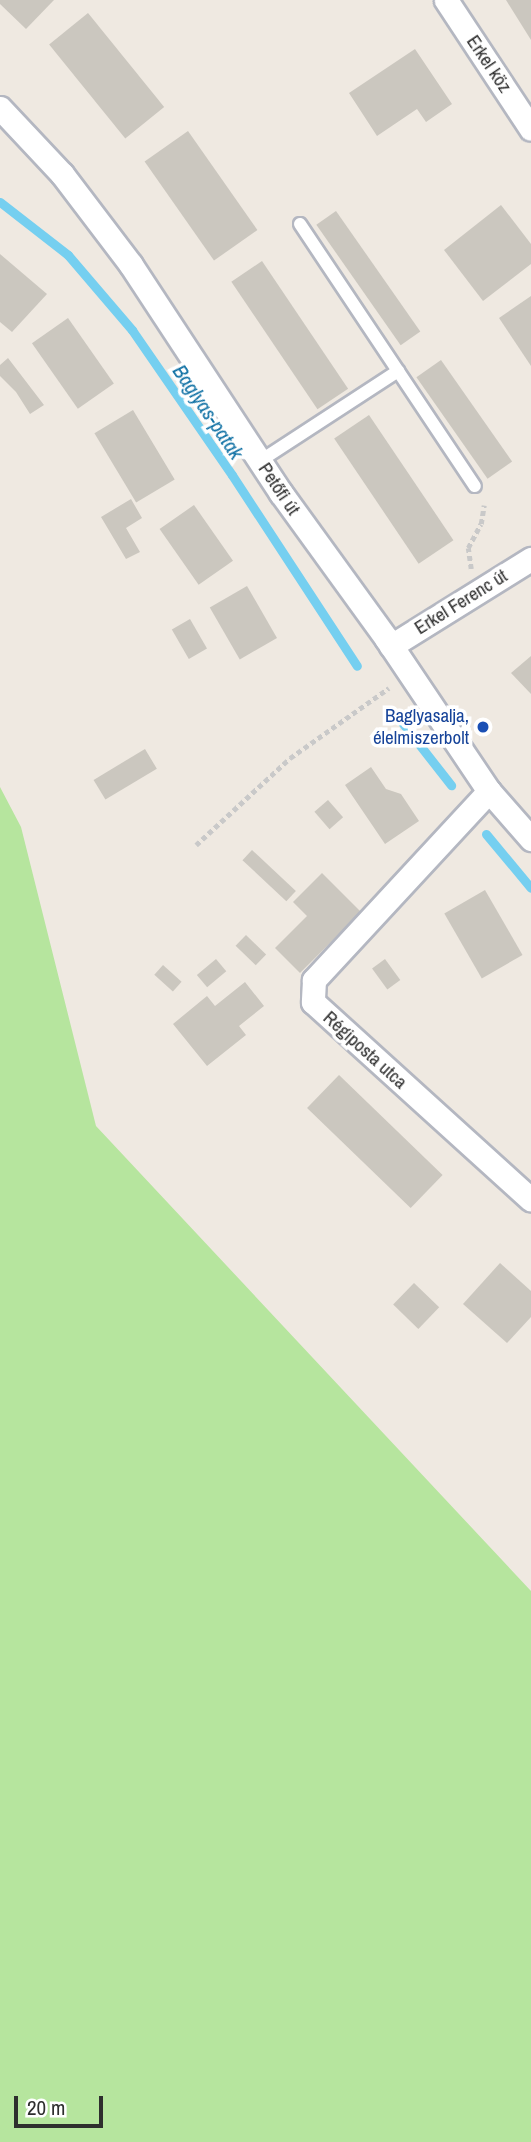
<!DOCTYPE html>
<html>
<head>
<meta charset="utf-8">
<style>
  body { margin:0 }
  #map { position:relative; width:531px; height:2142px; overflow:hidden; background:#efe9e1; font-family:"Archivo Narrow",sans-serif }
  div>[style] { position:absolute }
  .green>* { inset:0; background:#b6e59e }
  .stream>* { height:9px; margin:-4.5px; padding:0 4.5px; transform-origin:4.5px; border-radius:4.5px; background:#75cff0 }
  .building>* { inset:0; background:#cbc7bf; transform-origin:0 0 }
  .path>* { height:4.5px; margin-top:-2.25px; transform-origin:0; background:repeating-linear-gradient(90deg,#c9c9c9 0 5px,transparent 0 8.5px) }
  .roads { filter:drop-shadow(2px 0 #b4b7c1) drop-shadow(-2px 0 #b4b7c1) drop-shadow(0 2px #b4b7c1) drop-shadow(0 -2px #b4b7c1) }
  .lane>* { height:12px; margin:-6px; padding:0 6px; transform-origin:6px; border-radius:6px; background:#fff }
  .street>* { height:23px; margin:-11.5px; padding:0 11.5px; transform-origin:11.5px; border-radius:11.5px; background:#fff }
  .dots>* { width:19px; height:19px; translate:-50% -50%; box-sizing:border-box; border:4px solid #fff; border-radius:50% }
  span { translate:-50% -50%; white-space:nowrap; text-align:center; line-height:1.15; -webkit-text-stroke:7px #fff; paint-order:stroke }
  .street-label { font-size:19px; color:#2e2e2e }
  .transit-label { font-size:19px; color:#164399 }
  .right { translate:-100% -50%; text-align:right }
  .water-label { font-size:21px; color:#0d6fa3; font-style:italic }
  .scale { position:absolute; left:14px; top:2096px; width:89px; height:32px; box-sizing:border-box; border:4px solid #2e2e2e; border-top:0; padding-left:9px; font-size:21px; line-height:24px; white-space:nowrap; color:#2e2e2e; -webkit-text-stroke:5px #fff; paint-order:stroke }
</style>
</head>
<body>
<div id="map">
  <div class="green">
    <i style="clip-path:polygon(0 787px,21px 827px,96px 1126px,531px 1591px,531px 2142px,0 2142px)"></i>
  </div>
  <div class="stream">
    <i style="left:0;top:202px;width:86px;rotate:37.9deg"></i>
    <i style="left:68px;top:255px;width:99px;rotate:49.5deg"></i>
    <i style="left:132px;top:330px;width:176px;rotate:55.4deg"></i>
    <i style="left:232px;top:475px;width:228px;rotate:56.8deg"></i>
    <i style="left:397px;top:716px;width:88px;rotate:52deg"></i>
    <i style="left:486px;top:834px;width:70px;rotate:50.2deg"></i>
  </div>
  <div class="building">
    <i style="clip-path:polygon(0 0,54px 0,26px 29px,0 4px)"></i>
    <i style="clip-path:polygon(506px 0,531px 0,531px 40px)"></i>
    <i style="left:88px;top:13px;width:121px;height:50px;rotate:51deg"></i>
    <i style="clip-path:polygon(415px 49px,452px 104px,426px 122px,417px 109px,377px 136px,349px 93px)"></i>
    <i style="left:188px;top:131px;width:121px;height:53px;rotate:55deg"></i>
    <i style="clip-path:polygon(501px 205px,531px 244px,531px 264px,483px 301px,444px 250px)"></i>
    <i style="left:336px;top:211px;width:147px;height:24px;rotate:55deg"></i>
    <i style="clip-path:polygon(0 254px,47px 294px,12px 332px,0 322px)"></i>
    <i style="left:262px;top:261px;width:154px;height:37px;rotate:56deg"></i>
    <i style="clip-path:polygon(531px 296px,531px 366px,499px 318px)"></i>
    <i style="left:68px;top:318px;width:80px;height:44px;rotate:55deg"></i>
    <i style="clip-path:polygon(8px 358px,44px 405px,30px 414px,16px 392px,0 376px,0 365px)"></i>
    <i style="left:441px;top:360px;width:124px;height:30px;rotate:55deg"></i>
    <i style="left:133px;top:410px;width:81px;height:45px;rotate:59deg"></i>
    <i style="left:369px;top:415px;width:151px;height:42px;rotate:56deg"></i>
    <i style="clip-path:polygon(131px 499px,142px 518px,126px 528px,140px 552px,126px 559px,101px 517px)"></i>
    <i style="left:194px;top:505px;width:68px;height:42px;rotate:55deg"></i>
    <i style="left:247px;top:586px;width:60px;height:43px;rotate:60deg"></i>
    <i style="left:190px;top:619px;width:34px;height:21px;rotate:60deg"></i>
    <i style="clip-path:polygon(531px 656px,531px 694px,511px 673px)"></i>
    <i style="left:145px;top:749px;width:23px;height:60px;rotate:59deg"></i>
    <i style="clip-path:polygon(371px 767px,386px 789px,401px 794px,419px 821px,385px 844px,345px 785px)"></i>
    <i style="left:328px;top:800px;width:23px;height:18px;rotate:49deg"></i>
    <i style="left:252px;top:850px;width:60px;height:14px;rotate:43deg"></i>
    <i style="clip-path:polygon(322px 873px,361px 912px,300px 973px,275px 948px,307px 916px,293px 902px)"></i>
    <i style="left:485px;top:890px;width:75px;height:47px;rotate:60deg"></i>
    <i style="left:246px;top:935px;width:28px;height:15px;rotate:44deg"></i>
    <i style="left:216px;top:959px;width:16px;height:25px;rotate:50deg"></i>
    <i style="left:385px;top:959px;width:26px;height:16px;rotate:54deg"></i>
    <i style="left:163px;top:965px;width:25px;height:13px;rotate:42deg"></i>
    <i style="clip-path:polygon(245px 982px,264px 1006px,239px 1026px,246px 1035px,207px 1066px,173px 1024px,207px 996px,215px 1006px)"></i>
    <i style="left:339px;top:1075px;width:144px;height:46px;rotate:44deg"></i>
    <i style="clip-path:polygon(500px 1263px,531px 1291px,531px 1317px,507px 1343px,463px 1304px)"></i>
    <i style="left:414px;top:1283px;width:35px;height:30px;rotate:44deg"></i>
  </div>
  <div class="path">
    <i style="left:471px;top:569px;width:21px;rotate:-98deg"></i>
    <i style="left:468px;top:548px;width:27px;rotate:-62deg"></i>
    <i style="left:481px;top:524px;width:19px;rotate:-81deg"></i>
    <i style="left:196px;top:845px;width:128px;rotate:-42.8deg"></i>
    <i style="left:290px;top:758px;width:121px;rotate:-35.3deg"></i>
  </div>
  <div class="roads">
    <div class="lane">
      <i style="left:300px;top:224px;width:315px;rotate:56.3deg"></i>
      <i style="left:260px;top:461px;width:165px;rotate:-33.1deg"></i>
    </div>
    <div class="street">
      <i style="left:446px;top:0;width:154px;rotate:56.6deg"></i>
      <i style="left:0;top:108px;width:91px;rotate:46.8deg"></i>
      <i style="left:62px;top:174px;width:114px;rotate:52.8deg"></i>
      <i style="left:131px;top:265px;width:273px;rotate:56.7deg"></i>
      <i style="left:281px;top:493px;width:179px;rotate:54.1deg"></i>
      <i style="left:386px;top:638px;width:184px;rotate:56.1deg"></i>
      <i style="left:489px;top:791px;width:64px;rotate:48.8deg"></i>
      <i style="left:391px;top:646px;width:165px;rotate:-31.9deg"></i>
      <i style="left:489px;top:791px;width:258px;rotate:132.8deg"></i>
      <i style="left:314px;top:980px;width:22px;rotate:93deg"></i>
      <i style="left:313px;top:1002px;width:294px;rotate:42.2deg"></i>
    </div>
  </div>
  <div class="dots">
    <i style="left:483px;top:727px;background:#1a4fb4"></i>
  </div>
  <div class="street-label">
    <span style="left:489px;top:64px;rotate:56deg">Erkel köz</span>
    <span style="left:279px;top:489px;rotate:56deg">Petőfi út</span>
    <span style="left:461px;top:602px;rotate:-32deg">Erkel Ferenc út</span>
    <span style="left:365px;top:1050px;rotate:42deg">Régiposta utca</span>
  </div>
  <div class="transit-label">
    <span class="right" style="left:469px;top:727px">Baglyasalja,<br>élelmiszerbolt</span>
  </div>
  <div class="water-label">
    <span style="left:208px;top:412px;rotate:56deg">Baglyas-patak</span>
  </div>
  <div class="scale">20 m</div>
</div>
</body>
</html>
